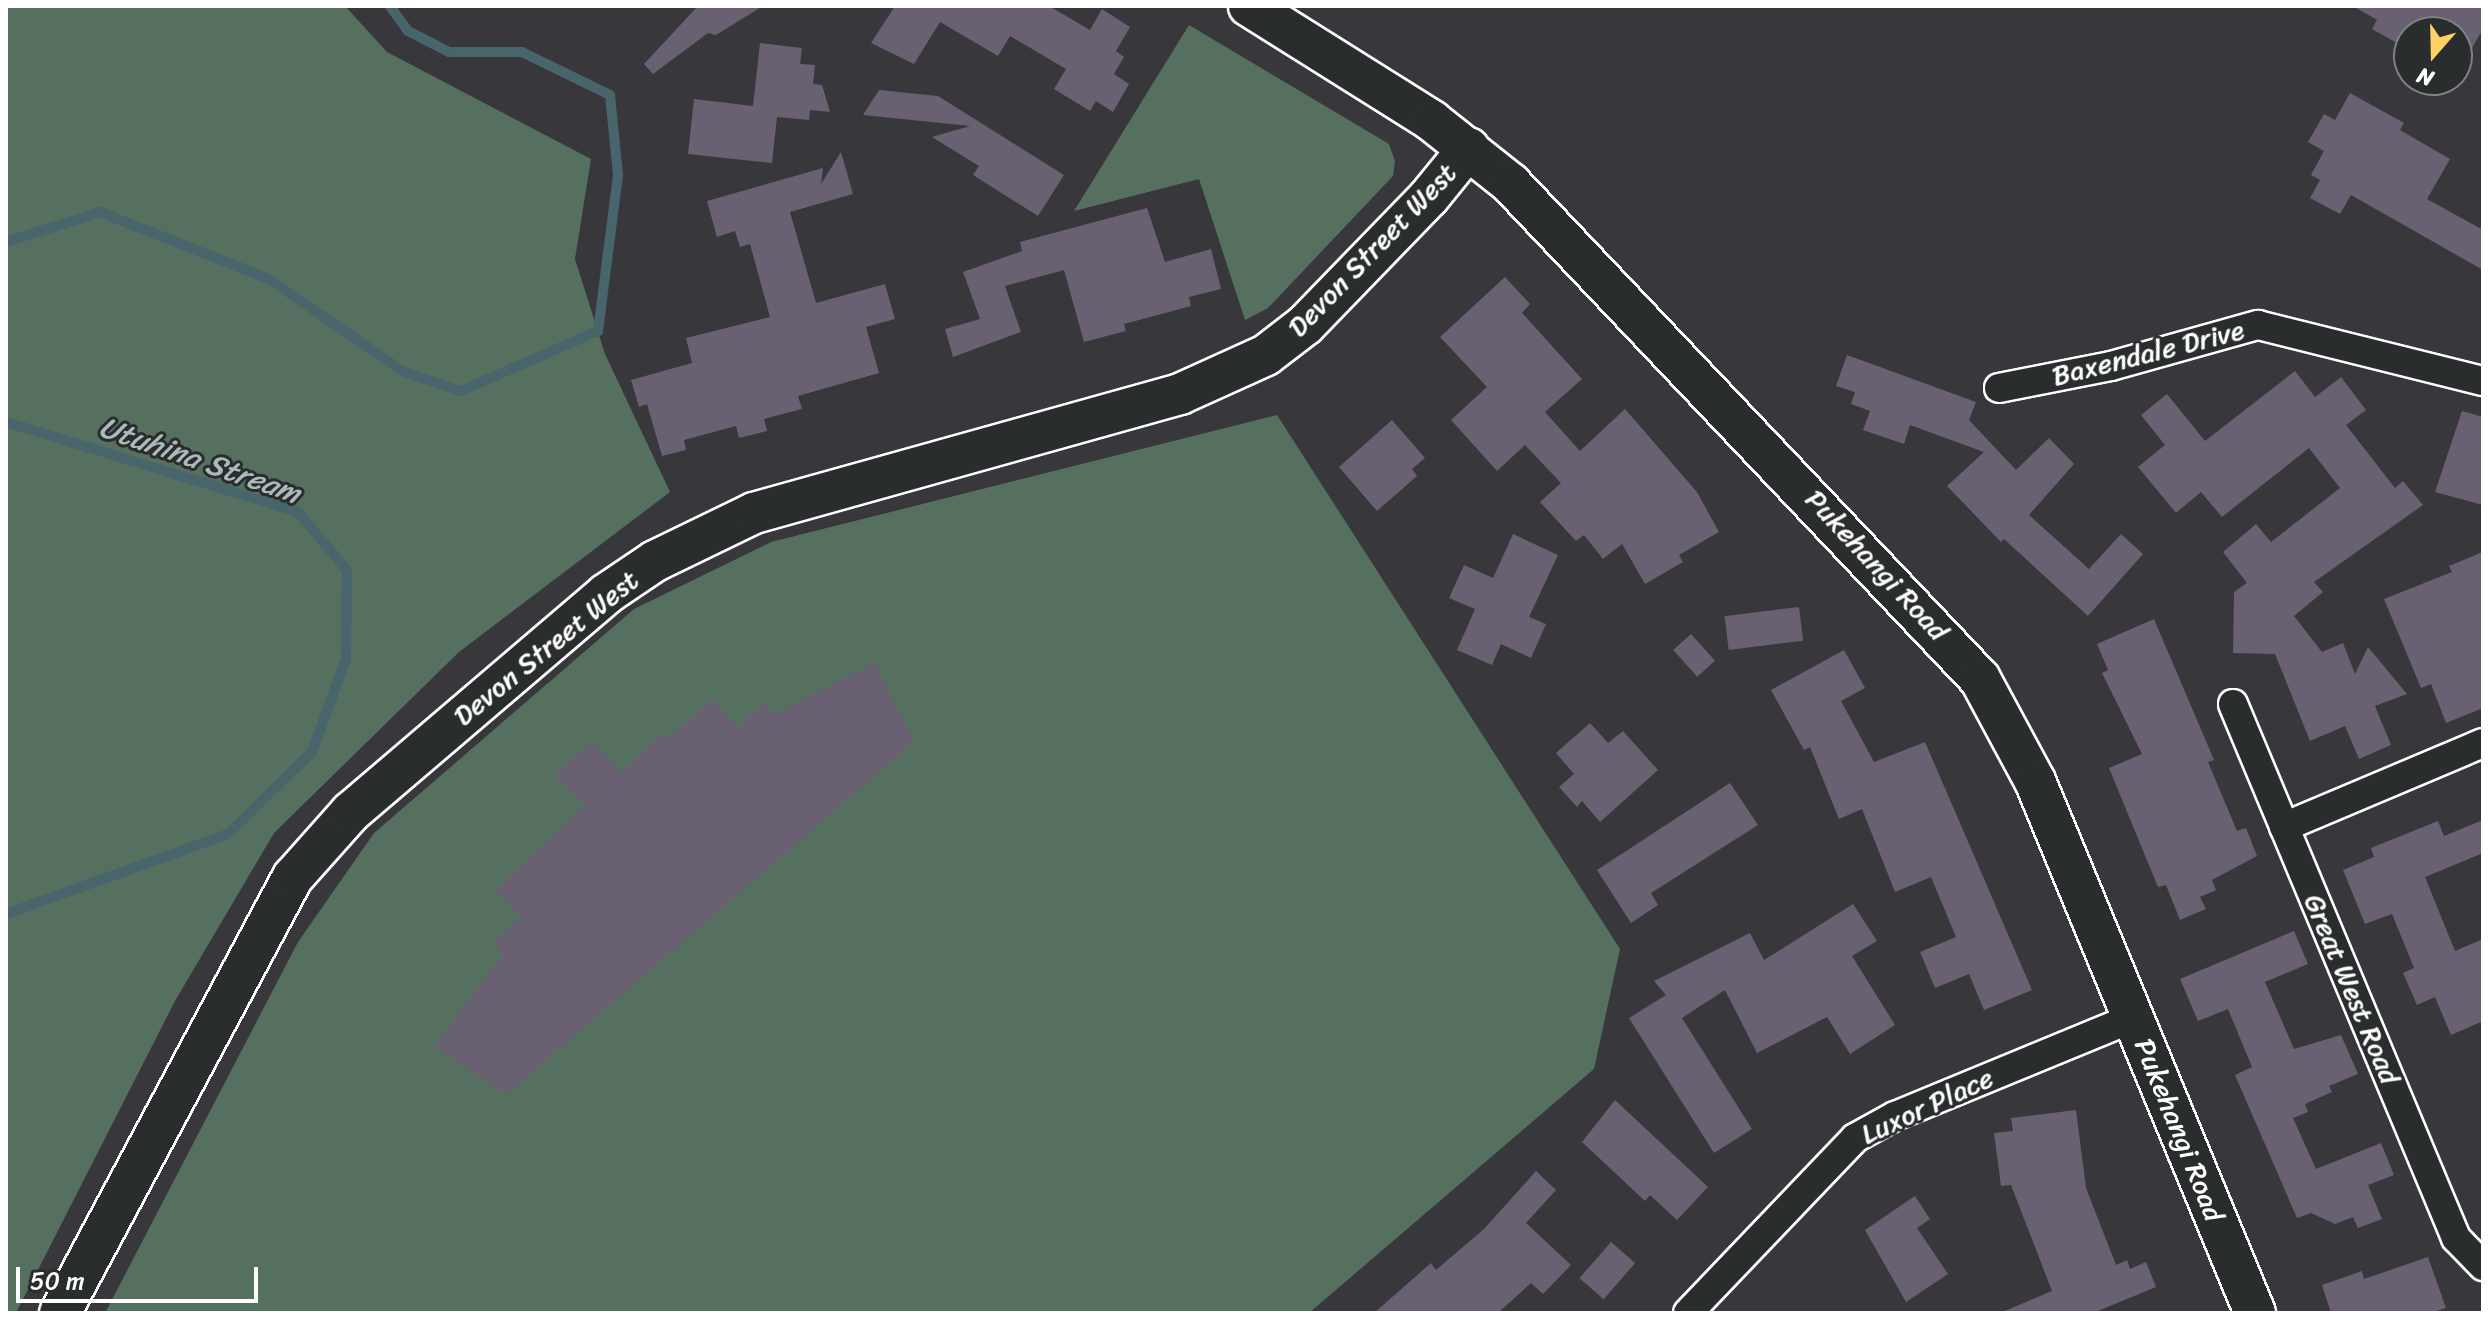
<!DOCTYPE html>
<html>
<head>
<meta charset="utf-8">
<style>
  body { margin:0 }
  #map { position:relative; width:2489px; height:1319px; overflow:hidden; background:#37373c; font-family:Sriracha,sans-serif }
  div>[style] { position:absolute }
  .green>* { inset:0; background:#55705e }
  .stream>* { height:10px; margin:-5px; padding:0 5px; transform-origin:5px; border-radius:5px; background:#47656b }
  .building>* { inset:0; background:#696172; transform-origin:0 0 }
  .roads { filter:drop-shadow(2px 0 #fff) drop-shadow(-2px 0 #fff) drop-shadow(0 2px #fff) drop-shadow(0 -2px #fff) }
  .minor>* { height:28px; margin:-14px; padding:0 14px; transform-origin:14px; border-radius:14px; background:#2a2d2e }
  .secondary>* { height:40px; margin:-20px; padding:0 20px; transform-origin:20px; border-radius:20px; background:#2a2d2e }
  span { translate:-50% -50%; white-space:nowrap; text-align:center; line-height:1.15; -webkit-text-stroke:6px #2a2d2e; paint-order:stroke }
  .street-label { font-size:28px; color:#fff }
  .water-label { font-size:30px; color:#acbabc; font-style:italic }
  .frame { position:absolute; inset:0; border:8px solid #fff; pointer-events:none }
  .north { position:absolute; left:2393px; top:16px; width:80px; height:80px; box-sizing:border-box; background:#2a2d2e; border:2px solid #7f8182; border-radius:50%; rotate:200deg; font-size:22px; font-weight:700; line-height:32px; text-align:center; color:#fff }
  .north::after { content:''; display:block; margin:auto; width:28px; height:36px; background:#ffd166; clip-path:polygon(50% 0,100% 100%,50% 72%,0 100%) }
  .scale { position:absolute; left:16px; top:1267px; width:242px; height:36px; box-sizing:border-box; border:4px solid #fff; border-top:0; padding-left:10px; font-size:24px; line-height:28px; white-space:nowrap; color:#fff; -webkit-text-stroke:6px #2a2d2e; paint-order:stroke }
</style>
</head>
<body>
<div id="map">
  <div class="green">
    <i style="clip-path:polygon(6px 6px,345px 6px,387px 52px,591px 159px,575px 259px,605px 354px,670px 492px,459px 652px,274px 833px,175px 1001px,16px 1313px,6px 1313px)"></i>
    <i style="clip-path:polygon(1189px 25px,1389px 144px,1395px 161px,1393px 176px,1268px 308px,1245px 320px,1199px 179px,1074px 211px)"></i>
    <i style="clip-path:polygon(1277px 415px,1620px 949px,1594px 1069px,1309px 1313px,105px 1313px,298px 942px,374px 833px,634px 609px,771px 542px)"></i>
  </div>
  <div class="stream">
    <i style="left:6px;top:242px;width:99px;rotate:-17.7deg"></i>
    <i style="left:100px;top:212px;width:182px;rotate:21.6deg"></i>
    <i style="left:269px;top:279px;width:164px;rotate:34.6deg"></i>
    <i style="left:404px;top:372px;width:60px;rotate:18.4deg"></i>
    <i style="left:461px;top:391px;width:150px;rotate:-23.7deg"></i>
    <i style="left:598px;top:331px;width:157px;rotate:-82.7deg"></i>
    <i style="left:618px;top:175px;width:80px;rotate:-95.7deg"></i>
    <i style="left:610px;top:95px;width:98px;rotate:-154deg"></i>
    <i style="left:522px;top:52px;width:73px;rotate:180deg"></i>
    <i style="left:449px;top:52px;width:46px;rotate:-152.9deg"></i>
    <i style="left:408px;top:31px;width:31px;rotate:-126deg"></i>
    <i style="left:6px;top:422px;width:306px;rotate:17.1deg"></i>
    <i style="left:298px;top:512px;width:76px;rotate:49.8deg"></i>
    <i style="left:347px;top:570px;width:89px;rotate:90.6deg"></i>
    <i style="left:346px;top:659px;width:99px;rotate:110.1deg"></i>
    <i style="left:312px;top:752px;width:117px;rotate:135.7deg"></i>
    <i style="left:228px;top:834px;width:236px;rotate:160.2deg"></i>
  </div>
  <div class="building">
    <i style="clip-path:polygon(698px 6px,763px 6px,716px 35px,708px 33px,653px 74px,644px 64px)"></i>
    <i style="clip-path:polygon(895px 6px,1049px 6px,1090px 30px,1102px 9px,1130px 27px,1116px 51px,1124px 57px,1114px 74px,1129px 84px,1113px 112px,1096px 101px,1090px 111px,1054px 89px,1066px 69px,1010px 36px,998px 56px,940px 22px,914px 64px,871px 43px)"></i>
    <i style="clip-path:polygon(2353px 6px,2483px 6px,2483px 29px,2460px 69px,2457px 32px,2409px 32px,2409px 50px,2372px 29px,2377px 20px)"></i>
    <i style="clip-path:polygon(760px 43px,802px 48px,800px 64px,815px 65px,813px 84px,822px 85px,830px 112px,810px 110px,809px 120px,777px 117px,772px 163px,688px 154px,694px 99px,753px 106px)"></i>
    <i style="clip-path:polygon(879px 90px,938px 96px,1064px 175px,1038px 216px,973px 175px,979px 166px,932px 137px,970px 126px,863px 115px)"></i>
    <i style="clip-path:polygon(2350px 93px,2404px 123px,2400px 130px,2450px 159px,2427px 199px,2483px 230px,2483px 270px,2351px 195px,2340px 214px,2310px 198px,2320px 180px,2311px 175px,2324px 151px,2308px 142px,2324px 114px,2335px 120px)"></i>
    <i style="clip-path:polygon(841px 152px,853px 194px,790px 212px,816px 303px,885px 284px,895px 319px,866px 327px,879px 373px,798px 396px,802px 409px,764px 419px,767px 431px,739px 438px,736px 426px,684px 440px,686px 450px,662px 456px,647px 404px,639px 407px,631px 380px,692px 363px,686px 338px,770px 317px,750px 244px,740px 247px,735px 231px,717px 237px,707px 201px,823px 168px,821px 184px)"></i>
    <i style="clip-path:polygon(1147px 208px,1165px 262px,1211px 249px,1221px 289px,1189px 297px,1191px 306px,1124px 324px,1126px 331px,1084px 342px,1064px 270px,1005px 286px,1021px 332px,953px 357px,945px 329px,980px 319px,963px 272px,1022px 251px,1020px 242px)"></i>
    <i style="clip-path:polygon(1505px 277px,1530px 304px,1522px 313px,1582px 379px,1545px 412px,1580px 451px,1625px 409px,1697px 492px,1719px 532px,1679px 555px,1683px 562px,1645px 584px,1622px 544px,1603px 559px,1584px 535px,1576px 541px,1540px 502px,1561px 483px,1525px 445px,1497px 471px,1451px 420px,1487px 387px,1440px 337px)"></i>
    <i style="clip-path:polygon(1847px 355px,1976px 402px,1969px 420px,2016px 470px,2049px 438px,2074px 464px,2029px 515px,2089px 569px,2121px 534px,2143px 554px,2088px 616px,2004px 539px,2001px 542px,1947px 486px,1984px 452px,1910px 425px,1904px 444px,1863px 430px,1870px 411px,1851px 404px,1855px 392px,1836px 386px)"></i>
    <i style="clip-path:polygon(2295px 371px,2315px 397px,2341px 377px,2366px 410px,2346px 425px,2395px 488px,2403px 481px,2423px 505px,2314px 582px,2323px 592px,2294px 616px,2322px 652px,2343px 643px,2355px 674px,2368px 647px,2407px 694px,2375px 706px,2391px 745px,2359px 759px,2345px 726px,2310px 741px,2275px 654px,2233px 653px,2234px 592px,2247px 583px,2223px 552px,2256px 524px,2271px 542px,2340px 488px,2309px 448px,2222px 517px,2201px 492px,2176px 513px,2138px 467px,2165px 445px,2141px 415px,2167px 394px,2205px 441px)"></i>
    <i style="clip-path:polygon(2462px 411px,2483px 417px,2483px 505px,2435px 492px)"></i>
    <i style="clip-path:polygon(1392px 420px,1425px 458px,1412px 469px,1417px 476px,1377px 511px,1339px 467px)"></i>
    <i style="clip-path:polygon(1513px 534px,1558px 555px,1529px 617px,1546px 624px,1531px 658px,1501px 644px,1492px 665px,1457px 650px,1475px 609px,1449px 598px,1464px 565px,1493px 578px)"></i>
    <i style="clip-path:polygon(2483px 552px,2483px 708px,2446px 723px,2431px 684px,2421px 688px,2384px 599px,2452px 572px,2449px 566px)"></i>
    <i style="left:1799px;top:607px;width:34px;height:75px;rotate:83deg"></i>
    <i style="clip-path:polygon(2154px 619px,2214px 760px,2208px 762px,2237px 831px,2246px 828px,2257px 856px,2212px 880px,2216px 890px,2200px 897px,2206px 909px,2180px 920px,2166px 885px,2158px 887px,2109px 768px,2142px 754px,2102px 673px,2108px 670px,2097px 644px)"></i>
    <i style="left:1691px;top:634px;width:36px;height:24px;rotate:48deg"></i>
    <i style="clip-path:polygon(1844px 650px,1865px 688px,1841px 701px,1874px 762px,1925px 742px,2032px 990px,1984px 1010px,1969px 974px,1935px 988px,1920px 952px,1956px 937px,1931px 877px,1895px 892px,1862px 809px,1839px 819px,1810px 747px,1804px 750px,1771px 690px)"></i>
    <i style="clip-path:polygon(874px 663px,914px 742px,506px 1095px,435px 1046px,502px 955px,493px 941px,522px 918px,495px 890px,585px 806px,554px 774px,593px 741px,620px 773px,663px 732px,668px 739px,712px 699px,737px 727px,764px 702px,773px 715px)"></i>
    <i style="clip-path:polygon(1590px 723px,1608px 743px,1623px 731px,1658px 770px,1600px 822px,1582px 801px,1577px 807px,1559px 787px,1574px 774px,1556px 753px)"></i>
    <i style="clip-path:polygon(1730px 783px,1758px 825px,1651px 893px,1658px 905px,1631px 923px,1597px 870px)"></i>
    <i style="clip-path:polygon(2483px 820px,2483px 853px,2425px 877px,2455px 951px,2483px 939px,2483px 1021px,2451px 1035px,2435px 997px,2417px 1005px,2403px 973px,2414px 968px,2392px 914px,2365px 924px,2343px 870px,2374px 857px,2371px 848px,2438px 821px,2444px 836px)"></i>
    <i style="clip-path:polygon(1853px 904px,1877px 941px,1852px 956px,1895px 1025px,1850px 1054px,1827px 1017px,1757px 1053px,1725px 990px,1682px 1018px,1752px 1129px,1714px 1153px,1629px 1018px,1666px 995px,1654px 981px,1750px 933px,1764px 960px)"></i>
    <i style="clip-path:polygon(2294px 931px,2308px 964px,2265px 982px,2294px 1049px,2341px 1035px,2358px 1074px,2329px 1086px,2332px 1092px,2305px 1104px,2308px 1112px,2293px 1118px,2316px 1169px,2381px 1143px,2394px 1175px,2368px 1185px,2382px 1219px,2358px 1228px,2353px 1217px,2335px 1224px,2311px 1213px,2297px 1218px,2235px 1075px,2252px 1067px,2228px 1009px,2198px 1021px,2180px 979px)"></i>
    <i style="clip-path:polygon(1615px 1100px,1708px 1187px,1677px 1220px,1650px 1195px,1645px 1201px,1582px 1142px)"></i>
    <i style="clip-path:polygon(2076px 1110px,2086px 1188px,2116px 1265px,2127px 1260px,2130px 1269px,2146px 1262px,2156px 1287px,2093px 1313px,2000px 1313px,2052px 1291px,2011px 1185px,2001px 1186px,1994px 1133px,2013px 1131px,2011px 1118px)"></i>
    <i style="clip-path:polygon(1536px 1171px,1556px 1190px,1526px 1223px,1571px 1265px,1543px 1294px,1531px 1283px,1498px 1313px,1374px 1313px,1431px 1263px,1436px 1270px,1484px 1229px)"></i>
    <i style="clip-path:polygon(1915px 1196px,1930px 1219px,1917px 1228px,1948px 1274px,1906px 1302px,1865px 1230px)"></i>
    <i style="left:1611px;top:1242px;width:32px;height:48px;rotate:41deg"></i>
    <i style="clip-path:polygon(2428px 1257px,2446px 1308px,2430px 1313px,2331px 1313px,2322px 1285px,2362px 1271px,2364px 1279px)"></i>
  </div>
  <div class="roads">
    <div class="minor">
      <i style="left:1999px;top:388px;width:114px;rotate:-11.1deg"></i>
      <i style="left:2111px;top:366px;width:153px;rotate:-15.6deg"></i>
      <i style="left:2258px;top:325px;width:232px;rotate:14deg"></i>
      <i style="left:2233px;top:704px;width:579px;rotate:67.33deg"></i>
      <i style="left:2456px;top:1238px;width:39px;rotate:46deg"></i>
      <i style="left:2284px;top:827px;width:216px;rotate:-22.9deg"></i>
      <i style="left:1688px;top:1313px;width:242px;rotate:-46.3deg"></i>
      <i style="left:1855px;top:1138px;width:46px;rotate:-28.8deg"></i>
      <i style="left:1895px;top:1116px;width:257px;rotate:-22.4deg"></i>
    </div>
    <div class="secondary">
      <i style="left:1249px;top:6px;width:216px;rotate:32.1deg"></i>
      <i style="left:1432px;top:121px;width:100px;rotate:38.5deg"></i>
      <i style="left:1510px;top:183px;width:683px;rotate:46.54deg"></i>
      <i style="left:1980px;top:679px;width:116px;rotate:61.7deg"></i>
      <i style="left:2035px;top:781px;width:576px;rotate:67.53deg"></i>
      <i style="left:60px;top:1313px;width:494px;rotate:-61.9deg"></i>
      <i style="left:293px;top:877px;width:87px;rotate:-48.3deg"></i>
      <i style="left:351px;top:812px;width:335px;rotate:-40.5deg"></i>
      <i style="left:606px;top:594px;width:59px;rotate:-34deg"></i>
      <i style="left:655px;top:561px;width:110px;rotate:-25.9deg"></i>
      <i style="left:754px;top:513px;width:442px;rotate:-15.6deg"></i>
      <i style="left:1180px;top:394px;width:94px;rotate:-24.4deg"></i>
      <i style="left:1266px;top:355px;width:49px;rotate:-37.6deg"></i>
      <i style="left:1305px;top:325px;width:178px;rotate:-45.9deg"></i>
      <i style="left:1429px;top:197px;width:63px;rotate:-50.8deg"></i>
    </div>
  </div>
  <div class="street-label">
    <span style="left:1372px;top:250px;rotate:-46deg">Devon Street West</span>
    <span style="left:2148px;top:353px;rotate:-14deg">Baxendale Drive</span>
    <span style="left:1877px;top:565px;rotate:47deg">Pukehangi Road</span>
    <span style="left:546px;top:648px;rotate:-39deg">Devon Street West</span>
    <span style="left:2352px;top:989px;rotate:67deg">Great West Road</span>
    <span style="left:1927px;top:1106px;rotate:-25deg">Luxor Place</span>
    <span style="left:2179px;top:1130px;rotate:68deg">Pukehangi Road</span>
  </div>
  <div class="water-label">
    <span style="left:200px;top:460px;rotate:19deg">Utuhina Stream</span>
  </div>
  <div class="frame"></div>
  <div class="north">N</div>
  <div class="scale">50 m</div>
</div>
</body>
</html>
